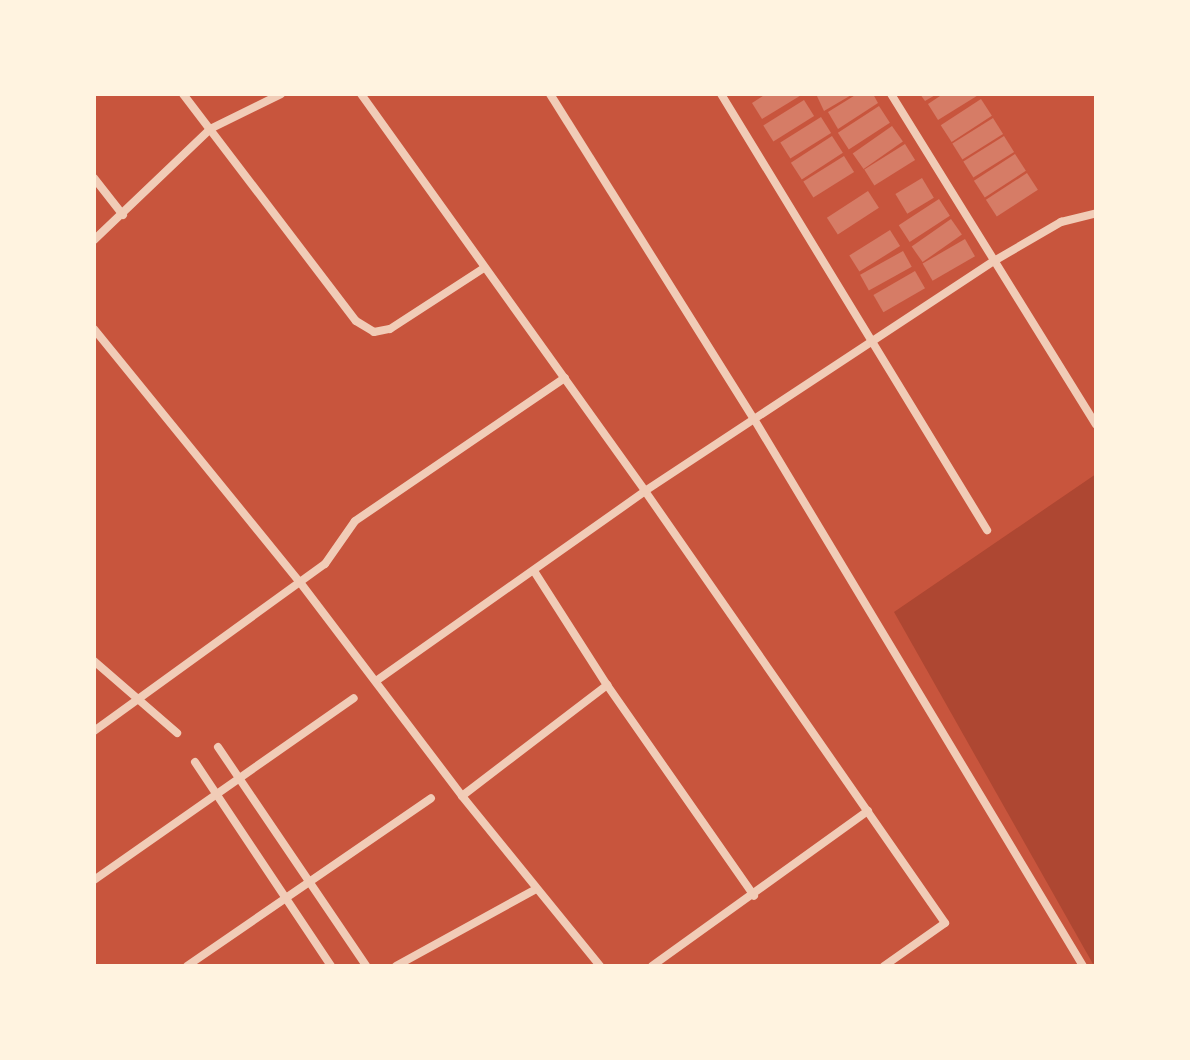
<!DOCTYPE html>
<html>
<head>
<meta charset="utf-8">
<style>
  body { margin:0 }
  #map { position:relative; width:1190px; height:1060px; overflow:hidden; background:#c8553d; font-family:Arial,sans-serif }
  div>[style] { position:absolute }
  .green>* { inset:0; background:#ae4732 }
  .building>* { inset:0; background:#d67c66; transform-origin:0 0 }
  .minor>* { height:8px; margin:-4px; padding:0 4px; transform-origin:4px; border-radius:4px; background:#f1ccb7 }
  span { translate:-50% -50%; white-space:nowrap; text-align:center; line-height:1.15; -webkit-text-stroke:6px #fff3e0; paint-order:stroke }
  .frame { position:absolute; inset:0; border:96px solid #fff3e0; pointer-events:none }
</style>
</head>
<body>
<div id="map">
  <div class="green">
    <i style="clip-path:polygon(1096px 474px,1096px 962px,1093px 964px,894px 612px)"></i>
  </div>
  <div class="building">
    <i style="clip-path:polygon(766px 94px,803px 94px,762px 119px,752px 103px)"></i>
    <i style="clip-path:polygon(816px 94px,853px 94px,824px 111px)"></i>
    <i style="clip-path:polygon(857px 94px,873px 94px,878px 103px,838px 129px,828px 112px)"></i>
    <i style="clip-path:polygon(920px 94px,937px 94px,925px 101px)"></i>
    <i style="clip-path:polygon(943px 94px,980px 94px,938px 120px,928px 104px)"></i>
    <i style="left:981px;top:99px;width:20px;height:48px;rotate:57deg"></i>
    <i style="left:804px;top:100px;width:19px;height:48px;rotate:58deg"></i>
    <i style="left:879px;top:106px;width:20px;height:49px;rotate:57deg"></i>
    <i style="left:821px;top:117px;width:19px;height:48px;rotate:58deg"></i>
    <i style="left:993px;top:118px;width:19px;height:48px;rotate:58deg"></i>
    <i style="left:892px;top:126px;width:19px;height:48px;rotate:55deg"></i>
    <i style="left:832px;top:136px;width:20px;height:49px;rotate:57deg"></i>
    <i style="left:1004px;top:136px;width:19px;height:48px;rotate:58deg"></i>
    <i style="left:905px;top:144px;width:19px;height:48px;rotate:58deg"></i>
    <i style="left:1015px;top:154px;width:20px;height:49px;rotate:57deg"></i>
    <i style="left:844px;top:156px;width:19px;height:48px;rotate:58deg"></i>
    <i style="left:1027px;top:173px;width:20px;height:49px;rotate:57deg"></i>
    <i style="left:922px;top:178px;width:23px;height:31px;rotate:59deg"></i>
    <i style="left:868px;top:191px;width:20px;height:49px;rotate:57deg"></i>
    <i style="left:939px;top:199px;width:20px;height:48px;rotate:57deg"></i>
    <i style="left:951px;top:219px;width:19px;height:48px;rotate:55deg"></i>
    <i style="left:890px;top:230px;width:19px;height:48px;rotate:58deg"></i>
    <i style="left:965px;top:239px;width:20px;height:49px;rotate:60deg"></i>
    <i style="left:903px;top:251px;width:18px;height:49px;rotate:61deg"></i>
    <i style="left:915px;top:271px;width:20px;height:48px;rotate:60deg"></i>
  </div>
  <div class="minor">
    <i style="left:183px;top:94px;width:285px;rotate:52.7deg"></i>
    <i style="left:356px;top:321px;width:21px;rotate:31deg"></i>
    <i style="left:374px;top:332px;width:16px;rotate:-11deg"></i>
    <i style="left:390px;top:329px;width:112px;rotate:-33deg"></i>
    <i style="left:361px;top:94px;width:488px;rotate:54.4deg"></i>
    <i style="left:645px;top:491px;width:526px;rotate:55.22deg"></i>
    <i style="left:945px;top:923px;width:75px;rotate:144.8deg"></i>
    <i style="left:550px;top:94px;width:384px;rotate:57.9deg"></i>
    <i style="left:754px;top:419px;width:638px;rotate:58.97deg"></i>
    <i style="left:721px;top:94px;width:511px;rotate:58.61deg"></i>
    <i style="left:891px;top:94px;width:389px;rotate:58.2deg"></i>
    <i style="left:94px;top:178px;width:47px;rotate:51.9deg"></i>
    <i style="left:94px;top:240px;width:161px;rotate:-43.7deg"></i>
    <i style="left:210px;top:129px;width:79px;rotate:-26.2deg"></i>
    <i style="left:94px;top:329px;width:325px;rotate:50.9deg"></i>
    <i style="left:299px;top:581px;width:270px;rotate:52.8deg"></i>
    <i style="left:462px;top:796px;width:219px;rotate:50.9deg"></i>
    <i style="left:534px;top:571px;width:135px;rotate:57.4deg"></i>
    <i style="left:607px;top:685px;width:257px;rotate:55.1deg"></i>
    <i style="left:94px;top:661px;width:110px;rotate:40.9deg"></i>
    <i style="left:376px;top:681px;width:329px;rotate:-35.2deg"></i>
    <i style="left:645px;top:491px;width:418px;rotate:-33.4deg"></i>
    <i style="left:994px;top:261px;width:78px;rotate:-30.2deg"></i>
    <i style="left:1061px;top:222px;width:36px;rotate:-14deg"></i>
    <i style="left:94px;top:731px;width:285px;rotate:-35.9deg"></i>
    <i style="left:325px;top:564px;width:52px;rotate:-55.1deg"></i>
    <i style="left:355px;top:521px;width:254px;rotate:-34.3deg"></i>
    <i style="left:218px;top:747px;width:264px;rotate:55.9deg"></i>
    <i style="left:195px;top:762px;width:245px;rotate:56.3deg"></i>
    <i style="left:462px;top:796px;width:183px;rotate:-37.4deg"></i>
    <i style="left:94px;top:880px;width:317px;rotate:-35deg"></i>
    <i style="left:187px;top:966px;width:296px;rotate:-34.5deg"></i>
    <i style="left:396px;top:966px;width:160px;rotate:-28.8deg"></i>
    <i style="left:652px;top:966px;width:266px;rotate:-35.7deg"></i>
  </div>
  <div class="frame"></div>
</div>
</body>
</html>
